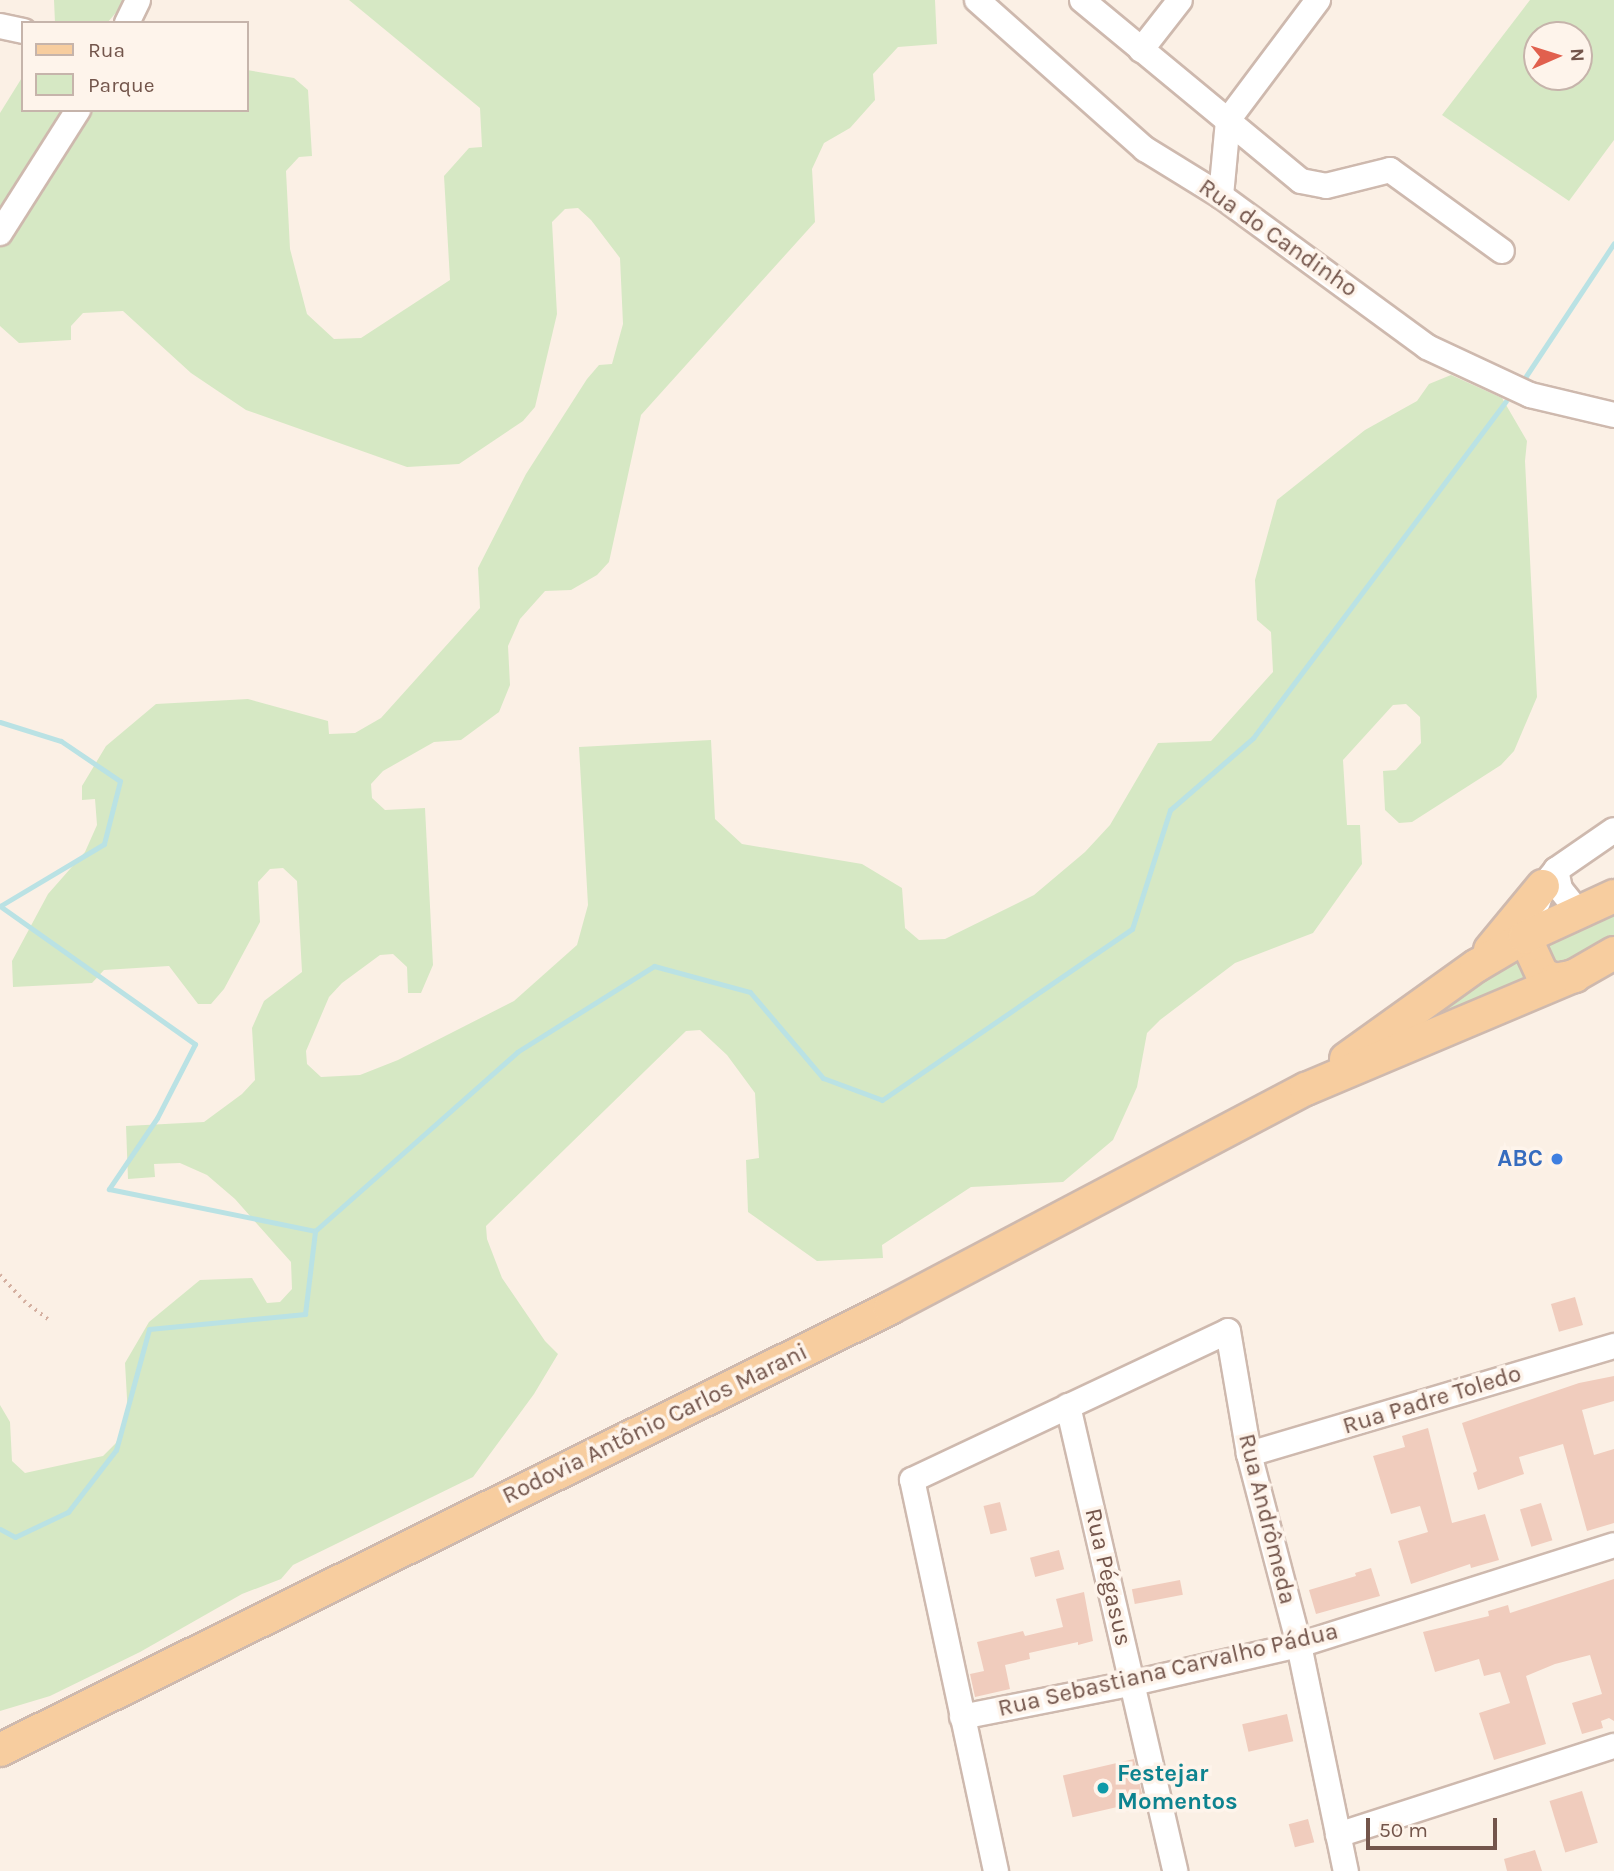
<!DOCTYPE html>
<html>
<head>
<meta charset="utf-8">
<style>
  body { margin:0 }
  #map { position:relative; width:1614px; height:1871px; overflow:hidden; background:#fbf0e5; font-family:Karla,sans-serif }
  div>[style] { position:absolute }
  .green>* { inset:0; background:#d6e8c4 }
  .stream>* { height:5px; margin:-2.5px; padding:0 2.5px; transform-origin:2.5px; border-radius:2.5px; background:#bae2e4 }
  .building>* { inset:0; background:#f0ccbd; transform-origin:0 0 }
  .path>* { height:3.5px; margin-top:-1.75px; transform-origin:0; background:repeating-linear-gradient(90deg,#d4afa0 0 2px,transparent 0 7px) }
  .roads { filter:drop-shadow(2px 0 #ceb9ae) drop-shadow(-2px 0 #ceb9ae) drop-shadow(0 2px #ceb9ae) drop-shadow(0 -2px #ceb9ae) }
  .minor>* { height:24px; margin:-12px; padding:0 12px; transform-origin:12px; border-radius:12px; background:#fff }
  .major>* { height:32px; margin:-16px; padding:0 16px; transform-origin:16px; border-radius:16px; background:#f7cd9f }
  .dots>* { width:19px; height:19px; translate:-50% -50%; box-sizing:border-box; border:4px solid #fef4eb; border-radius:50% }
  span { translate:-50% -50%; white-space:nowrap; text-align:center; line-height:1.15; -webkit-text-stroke:7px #fef4eb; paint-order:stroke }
  .street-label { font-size:24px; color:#73554b }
  .shop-label { font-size:24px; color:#366cbe; font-weight:700 }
  .right { translate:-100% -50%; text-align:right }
  .culture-label { font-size:24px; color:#0d838f; font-weight:700 }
  .left { translate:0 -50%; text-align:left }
  .legend { position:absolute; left:21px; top:21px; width:228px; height:91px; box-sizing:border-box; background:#fef4eb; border:2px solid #c6b4ab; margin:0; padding:9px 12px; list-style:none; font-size:21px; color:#73554b }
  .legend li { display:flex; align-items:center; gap:14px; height:35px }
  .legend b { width:35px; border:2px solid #c6b4ab }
  .north { position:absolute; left:1523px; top:21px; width:70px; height:70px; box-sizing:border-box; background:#fef4eb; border:2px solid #c6b4ab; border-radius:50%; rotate:87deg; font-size:19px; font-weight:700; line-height:28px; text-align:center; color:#73554b }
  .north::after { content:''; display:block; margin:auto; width:24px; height:32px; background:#e1604e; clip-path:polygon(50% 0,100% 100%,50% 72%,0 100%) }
  .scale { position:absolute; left:1366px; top:1818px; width:131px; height:32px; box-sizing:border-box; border:4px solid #73554b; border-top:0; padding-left:9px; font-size:21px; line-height:24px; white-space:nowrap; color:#73554b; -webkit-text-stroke:5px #fef4eb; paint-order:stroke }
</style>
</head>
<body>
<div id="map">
  <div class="green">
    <i style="clip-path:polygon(54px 0,134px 0,120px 8px,107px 23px,55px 23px)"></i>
    <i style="clip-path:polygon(349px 0,935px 0,937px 44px,898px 47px,873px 74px,875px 100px,850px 128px,824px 143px,812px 169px,815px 222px,641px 415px,609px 562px,597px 575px,571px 590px,545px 591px,520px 619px,508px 646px,510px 685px,499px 712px,461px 740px,434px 742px,383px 771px,371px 784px,372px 798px,385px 810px,425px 808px,433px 965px,421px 993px,408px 993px,407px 967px,393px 954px,380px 955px,342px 983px,329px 997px,306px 1051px,307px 1064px,321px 1077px,360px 1075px,398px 1060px,514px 1001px,577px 945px,588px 905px,579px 747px,711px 740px,715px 819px,742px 844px,862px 864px,902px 888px,905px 928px,919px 940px,945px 939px,1034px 895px,1085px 852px,1110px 825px,1158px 743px,1211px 741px,1273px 672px,1271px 632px,1257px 620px,1255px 580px,1277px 500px,1365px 430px,1417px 401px,1429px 384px,1451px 375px,1502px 398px,1527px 441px,1525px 461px,1537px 697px,1514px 751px,1501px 765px,1412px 822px,1399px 823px,1385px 810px,1383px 771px,1396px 770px,1421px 743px,1420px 717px,1406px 704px,1393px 705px,1343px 760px,1347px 825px,1360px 825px,1362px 864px,1313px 933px,1235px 963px,1160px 1020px,1147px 1033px,1137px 1087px,1113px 1140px,1063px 1182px,971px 1187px,882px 1245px,883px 1258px,817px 1261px,748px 1212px,746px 1160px,759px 1158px,755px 1093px,727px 1055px,700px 1030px,686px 1031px,486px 1226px,487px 1239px,502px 1278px,545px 1341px,558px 1354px,534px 1394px,473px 1477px,293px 1565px,281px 1579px,242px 1594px,140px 1652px,50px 1696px,0 1711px,0 1405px,10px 1422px,12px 1461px,25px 1473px,103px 1456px,116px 1443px,128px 1416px,125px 1363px,149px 1322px,200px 1280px,252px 1278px,267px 1303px,280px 1302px,292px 1289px,291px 1262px,235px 1199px,207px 1175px,180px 1163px,154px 1164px,155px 1177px,128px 1179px,126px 1126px,204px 1122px,242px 1094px,255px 1080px,252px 1028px,264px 1001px,302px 972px,297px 881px,283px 868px,270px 869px,258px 882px,260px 922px,224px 989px,211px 1004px,198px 1004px,169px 966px,104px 970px,92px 983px,13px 987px,12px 961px,48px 894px,85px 852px,97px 825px,95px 799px,82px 800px,82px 786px,106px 746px,156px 704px,248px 699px,328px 721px,329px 734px,355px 733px,381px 718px,480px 608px,478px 568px,526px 474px,587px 379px,599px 365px,612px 364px,623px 324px,620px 258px,591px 220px,578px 208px,565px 209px,552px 222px,557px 314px,535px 407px,523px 421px,459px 464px,407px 467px,246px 410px,191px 373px,123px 311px,83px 313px,71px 326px,71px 340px,19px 343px,0 326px,0 113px,23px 76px,23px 110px,247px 110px,247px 70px,294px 78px,308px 90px,312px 156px,299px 157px,286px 171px,290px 249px,307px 314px,334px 339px,361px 338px,450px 280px,444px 176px,469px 148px,482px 147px,480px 108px)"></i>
    <i style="clip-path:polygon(evenodd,1530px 0,1614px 0,1614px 140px,1569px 201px,1442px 115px,1530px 0,1579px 35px,1579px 77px,1537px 77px,1537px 35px,1579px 35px)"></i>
    <i style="clip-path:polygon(1614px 908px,1614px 941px,1559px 969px,1551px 968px,1543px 948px,1548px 939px)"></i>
    <i style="clip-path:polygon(1519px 956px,1521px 969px,1531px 984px,1341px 1065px)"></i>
  </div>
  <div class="stream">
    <i style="left:1526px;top:376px;width:159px;rotate:-56.5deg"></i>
    <i style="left:0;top:722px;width:64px;rotate:17.3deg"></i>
    <i style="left:61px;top:741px;width:71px;rotate:34.1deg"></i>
    <i style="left:120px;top:781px;width:65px;rotate:104.3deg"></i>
    <i style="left:104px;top:844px;width:121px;rotate:149.2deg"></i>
    <i style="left:0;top:906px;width:239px;rotate:35.3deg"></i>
    <i style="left:195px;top:1044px;width:83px;rotate:117.2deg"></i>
    <i style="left:157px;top:1118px;width:86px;rotate:124.1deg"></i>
    <i style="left:109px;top:1189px;width:210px;rotate:11.5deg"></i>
    <i style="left:315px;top:1231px;width:270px;rotate:-41.5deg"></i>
    <i style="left:517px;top:1052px;width:162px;rotate:-32.1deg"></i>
    <i style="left:654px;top:966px;width:99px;rotate:15.2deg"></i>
    <i style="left:750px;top:992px;width:113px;rotate:49.7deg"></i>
    <i style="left:823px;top:1078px;width:63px;rotate:20.4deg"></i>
    <i style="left:882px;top:1100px;width:303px;rotate:-34.4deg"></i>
    <i style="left:1132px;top:929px;width:125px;rotate:-72.3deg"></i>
    <i style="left:1170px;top:810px;width:110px;rotate:-40.9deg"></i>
    <i style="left:1253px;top:738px;width:421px;rotate:-53.1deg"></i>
    <i style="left:0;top:1529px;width:17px;rotate:28deg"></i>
    <i style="left:15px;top:1537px;width:59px;rotate:-25.3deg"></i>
    <i style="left:68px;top:1512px;width:78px;rotate:-52.3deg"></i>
    <i style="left:116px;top:1450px;width:125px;rotate:-74.7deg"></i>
    <i style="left:149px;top:1329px;width:157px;rotate:-5.5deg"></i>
    <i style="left:305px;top:1314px;width:84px;rotate:-83.1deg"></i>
  </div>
  <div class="building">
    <i style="left:1575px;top:1297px;width:29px;height:25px;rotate:74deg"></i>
    <i style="clip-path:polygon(1614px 1376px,1614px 1401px,1582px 1410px,1594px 1455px,1614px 1449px,1614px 1523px,1587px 1531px,1563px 1444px,1519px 1457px,1524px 1474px,1478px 1490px,1473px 1473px,1477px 1471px,1462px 1423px,1579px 1383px)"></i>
    <i style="clip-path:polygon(1428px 1428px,1452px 1523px,1485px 1514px,1499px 1560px,1471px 1568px,1470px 1564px,1411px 1584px,1398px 1541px,1428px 1532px,1420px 1506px,1391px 1514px,1373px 1456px,1405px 1447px,1402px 1436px)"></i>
    <i style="left:1000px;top:1502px;width:29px;height:17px;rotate:76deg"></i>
    <i style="left:1541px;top:1503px;width:39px;height:22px;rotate:73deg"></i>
    <i style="left:1059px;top:1550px;width:20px;height:30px;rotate:75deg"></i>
    <i style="clip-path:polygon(1371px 1568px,1380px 1596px,1316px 1614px,1309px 1590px,1356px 1576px,1355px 1573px)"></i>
    <i style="clip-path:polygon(1614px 1579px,1614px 1721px,1609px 1718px,1601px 1721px,1603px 1728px,1582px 1734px,1572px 1703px,1602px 1694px,1590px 1655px,1555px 1664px,1526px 1676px,1546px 1744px,1494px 1760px,1479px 1713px,1510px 1703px,1500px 1672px,1484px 1676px,1479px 1659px,1435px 1672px,1423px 1632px,1489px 1616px,1488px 1611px,1508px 1605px,1510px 1613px)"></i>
    <i style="left:1180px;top:1580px;width:15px;height:49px;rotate:79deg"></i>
    <i style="clip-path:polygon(1084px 1592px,1093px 1641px,1078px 1645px,1078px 1642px,1029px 1653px,1030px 1659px,1005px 1665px,1010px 1689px,975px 1697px,970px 1674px,984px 1671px,977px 1642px,1023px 1631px,1025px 1636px,1063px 1627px,1056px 1599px)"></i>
    <i style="left:1287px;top:1714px;width:28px;height:46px;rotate:77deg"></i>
    <i style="left:1134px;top:1759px;width:43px;height:73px;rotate:77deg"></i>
    <i style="left:1582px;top:1791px;width:54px;height:34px;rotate:73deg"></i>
    <i style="left:1308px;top:1819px;width:24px;height:20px;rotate:75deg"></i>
    <i style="clip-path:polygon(1535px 1850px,1542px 1871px,1507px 1871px,1504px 1859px)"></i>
  </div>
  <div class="path">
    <i style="left:0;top:1275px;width:35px;rotate:47deg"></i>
    <i style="left:24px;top:1301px;width:30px;rotate:37deg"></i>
  </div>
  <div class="roads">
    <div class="minor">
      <i style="left:977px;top:0;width:225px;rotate:41.6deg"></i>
      <i style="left:1145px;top:149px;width:89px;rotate:31.7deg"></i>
      <i style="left:1221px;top:196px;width:255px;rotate:36.2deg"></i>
      <i style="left:1427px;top:347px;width:114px;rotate:25deg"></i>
      <i style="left:1530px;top:395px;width:86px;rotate:13.4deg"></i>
      <i style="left:1082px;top:0;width:284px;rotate:39.6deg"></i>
      <i style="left:1301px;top:181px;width:25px;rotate:11deg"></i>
      <i style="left:1326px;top:186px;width:66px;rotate:-14deg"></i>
      <i style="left:1390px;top:170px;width:138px;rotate:35.9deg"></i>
      <i style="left:127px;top:23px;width:25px;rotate:-64deg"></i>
      <i style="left:0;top:26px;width:24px;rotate:12deg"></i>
      <i style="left:1141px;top:50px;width:63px;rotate:-52deg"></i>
      <i style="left:1221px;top:196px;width:76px;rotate:-84.7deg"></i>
      <i style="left:1228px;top:120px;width:150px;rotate:-53.1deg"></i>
      <i style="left:0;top:233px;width:146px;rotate:-57.6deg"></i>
      <i style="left:1556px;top:870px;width:19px;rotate:78deg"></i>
      <i style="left:1560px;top:889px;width:28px;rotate:51deg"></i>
      <i style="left:1538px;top:902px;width:17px;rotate:-73deg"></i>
      <i style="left:1543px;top:886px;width:21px;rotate:-51deg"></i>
      <i style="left:1556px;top:870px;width:70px;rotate:-34.6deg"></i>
      <i style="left:1068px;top:1406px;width:477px;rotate:77deg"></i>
      <i style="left:1249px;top:1454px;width:381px;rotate:-16.5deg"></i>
      <i style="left:962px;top:1717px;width:174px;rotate:-11.2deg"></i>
      <i style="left:1133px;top:1683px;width:170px;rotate:-12.9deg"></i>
      <i style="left:1299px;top:1645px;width:330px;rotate:-17.6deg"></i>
      <i style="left:1338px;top:1835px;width:290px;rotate:-17.9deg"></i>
      <i style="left:996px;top:1871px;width:400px;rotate:-102.1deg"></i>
      <i style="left:912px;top:1480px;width:349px;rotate:-25.2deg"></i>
      <i style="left:1228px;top:1331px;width:125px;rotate:80.3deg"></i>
      <i style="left:1249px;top:1454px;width:197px;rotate:75.3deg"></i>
      <i style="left:1299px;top:1645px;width:231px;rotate:78.3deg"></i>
    </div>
    <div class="major">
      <i style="left:1525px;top:937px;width:41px;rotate:65.3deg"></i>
      <i style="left:1542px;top:974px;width:14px;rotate:25deg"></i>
      <i style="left:1555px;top:980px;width:20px;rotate:-11deg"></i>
      <i style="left:1490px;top:950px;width:83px;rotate:-50.4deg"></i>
      <i style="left:1346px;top:1059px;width:160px;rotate:-35.6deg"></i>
      <i style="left:1476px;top:966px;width:57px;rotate:-30.6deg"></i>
      <i style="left:1525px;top:937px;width:98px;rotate:-24.7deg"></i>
      <i style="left:0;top:1750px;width:994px;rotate:-26.41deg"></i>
      <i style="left:890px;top:1308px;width:470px;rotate:-27.8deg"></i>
      <i style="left:1306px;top:1089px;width:291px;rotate:-22.9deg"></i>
      <i style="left:1574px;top:976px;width:46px;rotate:-29.9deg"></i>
    </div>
  </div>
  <div class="dots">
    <i style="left:1557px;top:1159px;background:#3f7fe0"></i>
    <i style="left:1103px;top:1788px;background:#0f9aa8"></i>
  </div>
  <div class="street-label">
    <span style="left:1278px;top:238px;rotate:35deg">Rua do Candinho</span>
    <span style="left:1432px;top:1400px;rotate:-17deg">Rua Padre Toledo</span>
    <span style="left:655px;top:1424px;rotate:-26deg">Rodovia Antônio Carlos Marani</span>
    <span style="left:1267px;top:1519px;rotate:76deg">Rua Andrômeda</span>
    <span style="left:1108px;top:1577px;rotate:77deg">Rua Pégasus</span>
    <span style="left:1168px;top:1670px;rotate:-13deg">Rua Sebastiana Carvalho Pádua</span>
  </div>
  <div class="shop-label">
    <span class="right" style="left:1543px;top:1159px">ABC</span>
  </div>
  <div class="culture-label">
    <span class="left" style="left:1117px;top:1788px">Festejar<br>Momentos</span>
  </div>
  <ul class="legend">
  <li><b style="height:9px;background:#f7cd9f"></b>Rua</li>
  <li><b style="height:19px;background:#d6e8c4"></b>Parque</li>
  </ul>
  <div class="north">N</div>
  <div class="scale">50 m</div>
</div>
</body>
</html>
